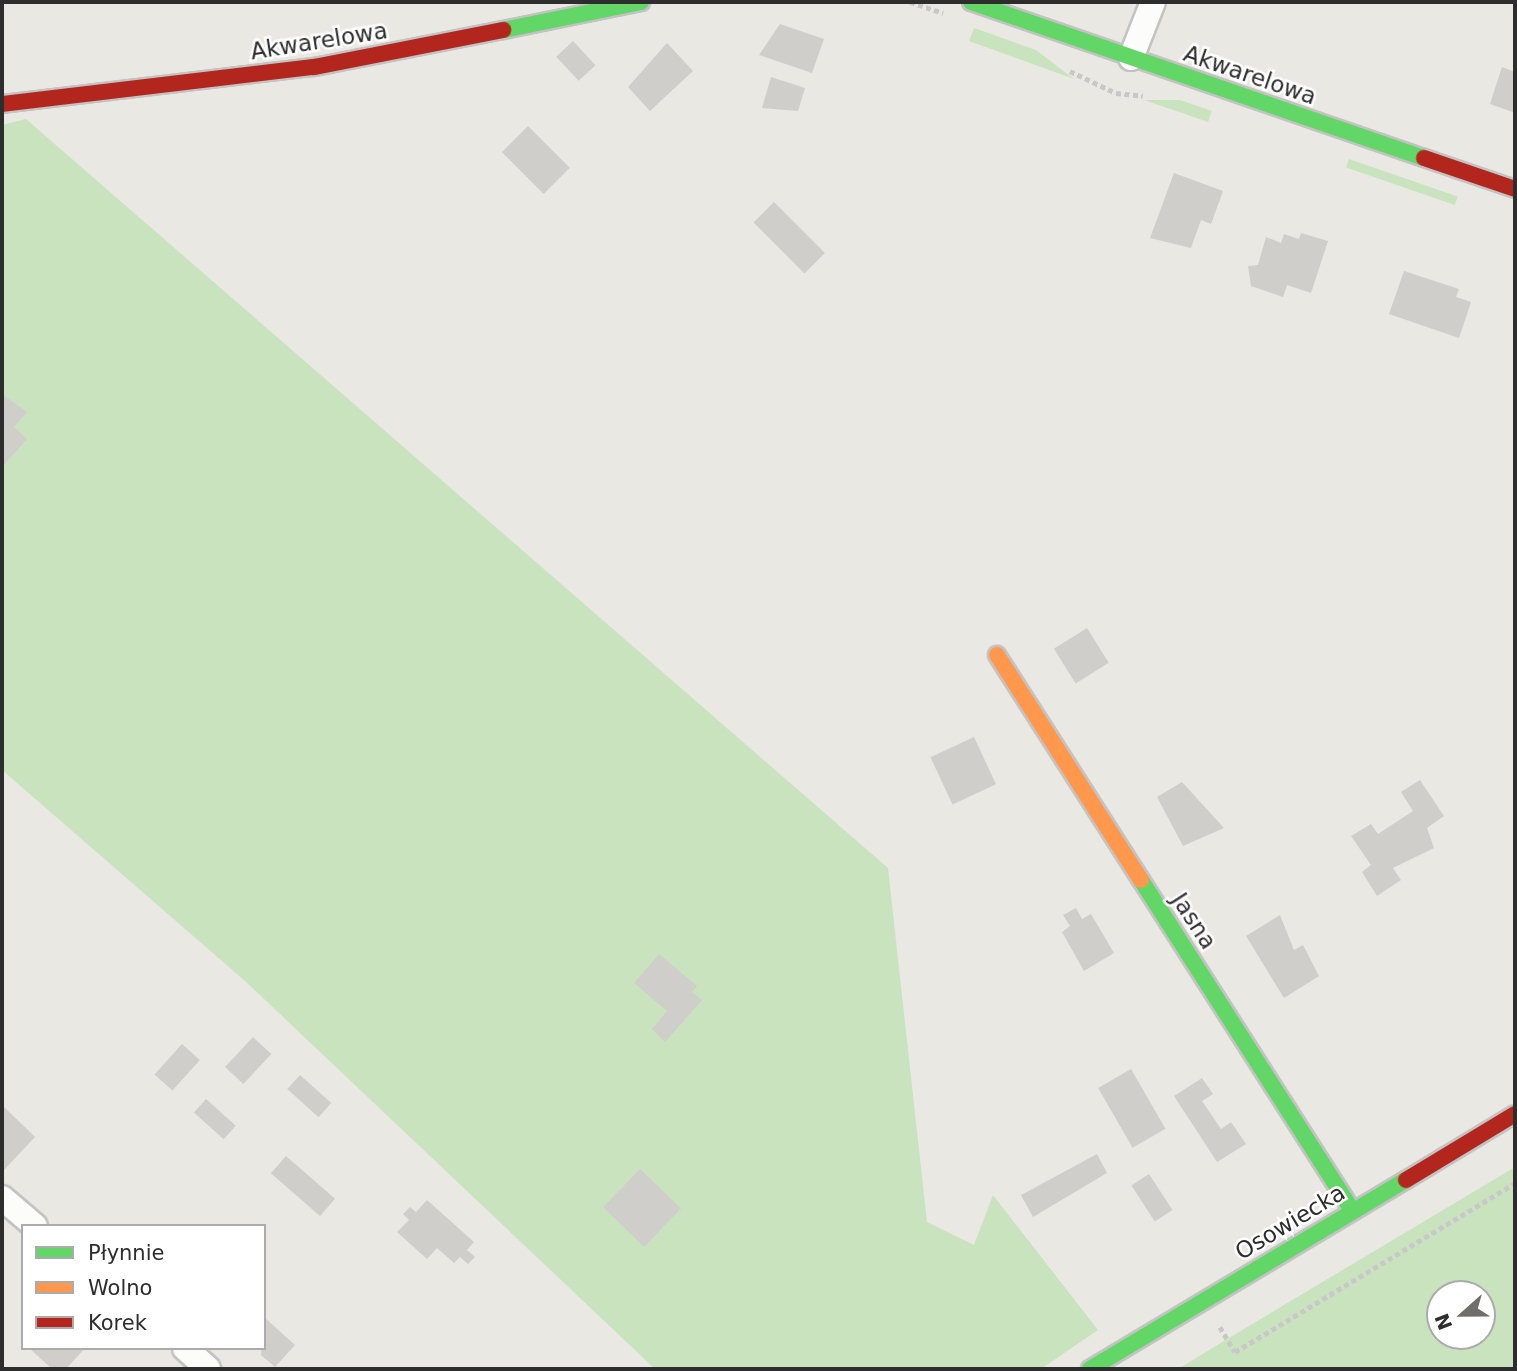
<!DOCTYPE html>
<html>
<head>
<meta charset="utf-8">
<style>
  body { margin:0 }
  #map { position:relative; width:1517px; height:1371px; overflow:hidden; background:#eae8e3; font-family:"DejaVu Sans",sans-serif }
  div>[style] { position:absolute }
  .green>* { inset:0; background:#c9e3bf; transform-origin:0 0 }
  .building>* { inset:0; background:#cfceca; transform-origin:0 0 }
  .path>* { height:4.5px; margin-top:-2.25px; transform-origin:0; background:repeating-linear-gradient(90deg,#c8c8c8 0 5px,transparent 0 8.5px) }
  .roads { filter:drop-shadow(2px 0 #c4c3c3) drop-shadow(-2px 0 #c4c3c3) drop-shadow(0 2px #c4c3c3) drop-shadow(0 -2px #c4c3c3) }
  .street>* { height:24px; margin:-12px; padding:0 12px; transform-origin:12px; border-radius:12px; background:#fcfcfb }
  .fast>* { height:16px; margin:-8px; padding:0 8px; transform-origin:8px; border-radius:8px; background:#63d668 }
  .slow>* { height:16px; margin:-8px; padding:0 8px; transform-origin:8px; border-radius:8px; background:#ff974d }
  .jam>* { height:16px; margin:-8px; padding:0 8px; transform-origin:8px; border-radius:8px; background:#b3261e }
  span { translate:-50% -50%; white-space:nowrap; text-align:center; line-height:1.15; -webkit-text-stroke:5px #fff; paint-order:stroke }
  .street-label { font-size:23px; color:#2d2d2d }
  .frame { position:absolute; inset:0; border:4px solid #2d2d2d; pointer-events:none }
  .legend { position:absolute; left:21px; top:1224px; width:245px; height:126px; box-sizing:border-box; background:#fff; border:2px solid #ababab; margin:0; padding:9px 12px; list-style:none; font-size:21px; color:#2d2d2d }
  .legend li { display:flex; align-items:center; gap:14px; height:35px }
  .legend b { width:35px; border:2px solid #ababab }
  .north { position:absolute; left:1426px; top:1280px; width:70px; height:70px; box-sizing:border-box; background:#fff; border:2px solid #ababab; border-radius:50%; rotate:249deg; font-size:19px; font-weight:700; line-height:28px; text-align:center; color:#2d2d2d }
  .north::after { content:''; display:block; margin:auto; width:24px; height:32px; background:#6f6e6d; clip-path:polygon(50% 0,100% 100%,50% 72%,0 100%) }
</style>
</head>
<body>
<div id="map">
  <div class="green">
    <i style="clip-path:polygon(974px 28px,1036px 50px,1074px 79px,969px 41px)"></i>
    <i style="clip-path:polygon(1144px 100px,1180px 100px,1212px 111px,1208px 122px)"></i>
    <i style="clip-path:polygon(26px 119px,888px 868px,927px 1222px,974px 1245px,993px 1195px,1098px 1330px,1041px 1369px,655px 1369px,245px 981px,2px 770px,2px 125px)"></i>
    <i style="left:1349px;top:159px;width:115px;height:9px;rotate:19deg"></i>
    <i style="clip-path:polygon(evenodd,1515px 1167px,1515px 1369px,1178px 1369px,1227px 1339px,1515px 1167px,1440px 1294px,1482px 1294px,1482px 1336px,1440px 1336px,1440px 1294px)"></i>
  </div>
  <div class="building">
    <i style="clip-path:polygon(780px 24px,824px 39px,812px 73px,759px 55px)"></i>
    <i style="left:573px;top:41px;width:33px;height:23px;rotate:47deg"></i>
    <i style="clip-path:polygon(667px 43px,693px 71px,650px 111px,628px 87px)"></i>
    <i style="clip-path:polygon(1502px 67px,1515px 72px,1515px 113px,1490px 104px)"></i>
    <i style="clip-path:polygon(771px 77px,805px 88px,798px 111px,762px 108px)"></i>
    <i style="left:528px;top:126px;width:59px;height:37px;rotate:45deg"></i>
    <i style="clip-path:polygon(1174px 173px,1223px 191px,1211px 224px,1201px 220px,1191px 248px,1150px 238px)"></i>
    <i style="left:774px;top:202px;width:72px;height:29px;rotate:45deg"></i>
    <i style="clip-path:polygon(1301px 233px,1328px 241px,1311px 293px,1287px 285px,1283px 297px,1251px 286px,1248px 266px,1258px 265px,1266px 237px,1281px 243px,1284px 234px,1299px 239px)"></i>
    <i style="clip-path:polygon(1404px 271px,1459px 289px,1456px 297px,1471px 302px,1459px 338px,1389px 314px)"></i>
    <i style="clip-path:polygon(2px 394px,27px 412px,14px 427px,27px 439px,2px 467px)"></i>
    <i style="left:1087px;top:628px;width:41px;height:39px;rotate:58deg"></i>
    <i style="left:974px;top:737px;width:52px;height:48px;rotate:65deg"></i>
    <i style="clip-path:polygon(1420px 780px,1444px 816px,1427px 828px,1434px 848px,1393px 868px,1401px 880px,1377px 896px,1362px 872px,1371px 865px,1351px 836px,1371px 824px,1378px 834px,1413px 811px,1401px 792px)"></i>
    <i style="clip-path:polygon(1182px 782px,1224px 828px,1183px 846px,1157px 797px)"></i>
    <i style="clip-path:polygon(1076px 908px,1082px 919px,1091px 914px,1114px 953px,1084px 971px,1062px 932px,1070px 926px,1063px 915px)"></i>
    <i style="clip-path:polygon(1280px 915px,1294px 950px,1303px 945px,1319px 976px,1284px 998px,1246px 936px)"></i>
    <i style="clip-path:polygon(659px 954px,697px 986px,692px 992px,702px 1000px,665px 1042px,652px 1029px,667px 1011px,634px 983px)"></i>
    <i style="left:253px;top:1037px;width:25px;height:41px;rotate:43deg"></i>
    <i style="left:182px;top:1044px;width:24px;height:41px;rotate:42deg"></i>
    <i style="left:1131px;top:1069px;width:69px;height:38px;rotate:60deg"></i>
    <i style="left:300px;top:1075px;width:42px;height:19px;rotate:42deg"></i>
    <i style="clip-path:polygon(1202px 1078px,1213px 1094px,1202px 1101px,1221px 1129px,1231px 1122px,1246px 1144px,1217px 1162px,1174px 1096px)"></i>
    <i style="left:206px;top:1099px;width:40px;height:18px;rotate:42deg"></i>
    <i style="clip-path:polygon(2px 1105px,35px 1137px,3px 1171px,2px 1169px)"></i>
    <i style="clip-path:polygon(1097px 1154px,1107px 1173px,1033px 1217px,1021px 1195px)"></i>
    <i style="left:286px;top:1156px;width:65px;height:23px;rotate:41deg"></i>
    <i style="left:640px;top:1169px;width:57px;height:53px;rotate:44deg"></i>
    <i style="left:1149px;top:1174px;width:43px;height:21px;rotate:57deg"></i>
    <i style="clip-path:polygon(427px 1200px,474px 1242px,467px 1250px,475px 1257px,468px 1264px,460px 1257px,454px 1263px,437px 1248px,427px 1259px,397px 1232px,409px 1220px,403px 1214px,410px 1207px,416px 1212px)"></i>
    <i style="clip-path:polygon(264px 1317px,295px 1345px,275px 1367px,261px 1355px)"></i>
    <i style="clip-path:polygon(29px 1348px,85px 1348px,66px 1369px,52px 1369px)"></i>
  </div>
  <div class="path">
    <i style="left:910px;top:2px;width:35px;rotate:18deg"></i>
    <i style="left:1070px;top:71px;width:51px;rotate:25.6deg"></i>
    <i style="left:1116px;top:93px;width:27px;rotate:6deg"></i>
    <i style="left:1220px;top:1327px;width:29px;rotate:59deg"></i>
    <i style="left:1235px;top:1352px;width:327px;rotate:-31.1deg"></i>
  </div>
  <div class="roads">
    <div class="street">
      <i style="left:1131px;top:58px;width:60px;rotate:-68.6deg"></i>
      <i style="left:2px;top:1198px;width:43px;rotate:40.3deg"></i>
      <i style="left:185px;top:1348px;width:31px;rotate:42deg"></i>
    </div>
    <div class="fast">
      <i style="left:971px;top:2px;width:479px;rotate:19deg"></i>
      <i style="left:503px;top:30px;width:141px;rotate:-11.5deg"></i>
      <i style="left:1141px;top:880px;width:393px;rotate:57.4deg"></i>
      <i style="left:1090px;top:1369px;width:368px;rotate:-30.9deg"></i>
    </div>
    <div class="slow">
      <i style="left:997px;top:655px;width:267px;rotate:57.4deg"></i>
    </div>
    <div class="jam">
      <i style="left:2px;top:104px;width:314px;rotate:-6.8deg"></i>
      <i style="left:314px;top:67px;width:193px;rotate:-11.1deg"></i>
      <i style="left:1424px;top:158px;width:96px;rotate:18.8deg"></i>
      <i style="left:1406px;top:1180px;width:127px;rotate:-31.2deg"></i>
    </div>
  </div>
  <div class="street-label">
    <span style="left:319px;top:41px;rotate:-9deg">Akwarelowa</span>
    <span style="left:1250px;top:75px;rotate:19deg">Akwarelowa</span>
    <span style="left:1194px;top:921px;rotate:57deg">Jasna</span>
    <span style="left:1290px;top:1222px;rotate:-31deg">Osowiecka</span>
  </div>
  <div class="frame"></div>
  <ul class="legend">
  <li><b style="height:9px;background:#63d668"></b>Płynnie</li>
  <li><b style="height:9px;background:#ff974d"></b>Wolno</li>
  <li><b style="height:9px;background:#b3261e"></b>Korek</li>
  </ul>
  <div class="north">N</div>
</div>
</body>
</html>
